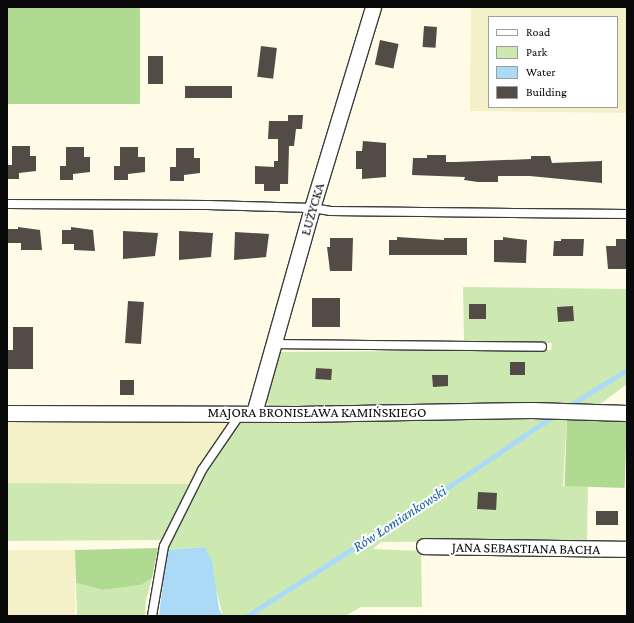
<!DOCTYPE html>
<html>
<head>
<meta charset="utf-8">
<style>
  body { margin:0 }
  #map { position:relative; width:634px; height:623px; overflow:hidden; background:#fffbe7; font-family:"Crimson Pro",serif }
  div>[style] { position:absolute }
  .farmland>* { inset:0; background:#f4f1c8; transform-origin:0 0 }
  .green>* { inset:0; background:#cde9b1 }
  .forest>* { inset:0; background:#b0da91; transform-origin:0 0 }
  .water>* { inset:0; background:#abdaf7 }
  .stream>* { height:4.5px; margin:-2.25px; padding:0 2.25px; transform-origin:2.25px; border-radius:2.25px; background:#abdaf7 }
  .building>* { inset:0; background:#534b46; transform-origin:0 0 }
  .roads { filter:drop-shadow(1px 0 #3d3d3d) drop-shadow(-1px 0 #3d3d3d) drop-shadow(0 1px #3d3d3d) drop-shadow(0 -1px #3d3d3d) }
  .lane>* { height:8px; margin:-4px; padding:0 4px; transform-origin:4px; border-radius:4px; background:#fff }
  .street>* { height:15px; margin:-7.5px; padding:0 7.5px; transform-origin:7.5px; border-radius:7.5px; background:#fff }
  span { translate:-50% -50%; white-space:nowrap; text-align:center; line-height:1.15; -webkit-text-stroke:4px #fff; paint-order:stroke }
  .street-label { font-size:14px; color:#0a0a0a }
  .water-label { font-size:15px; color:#135e9d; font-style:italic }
  .frame { position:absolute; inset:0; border:8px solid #0a0a0a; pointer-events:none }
  .legend { position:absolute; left:488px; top:16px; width:130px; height:92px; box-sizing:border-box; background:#fff; border:1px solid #9d9d9d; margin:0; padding:5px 7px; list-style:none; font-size:12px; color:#0a0a0a }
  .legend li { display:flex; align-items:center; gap:8px; height:20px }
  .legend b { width:20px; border:1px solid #9d9d9d }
</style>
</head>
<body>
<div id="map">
  <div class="farmland">
    <i style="clip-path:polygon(evenodd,471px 7px,627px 7px,627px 113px,470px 111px,471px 7px,489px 17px,617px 17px,617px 107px,489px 107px,489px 17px)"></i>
    <i style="clip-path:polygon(232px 416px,189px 484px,7px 483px,7px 417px)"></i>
    <i style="left:7px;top:550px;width:68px;height:66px"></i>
  </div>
  <div class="green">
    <i style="clip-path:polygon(463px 287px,627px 289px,627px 384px,600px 404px,599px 410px,270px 408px,264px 395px,276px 352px,551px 350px,552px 343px,464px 341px)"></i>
    <i style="clip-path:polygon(244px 417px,567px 417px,563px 486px,588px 485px,587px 541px,381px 542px,373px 549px,421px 551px,422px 607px,361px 607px,345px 616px,223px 616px,205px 547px,167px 550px,199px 484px)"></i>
    <i style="clip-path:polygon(7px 483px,189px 484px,164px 540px,7px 541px)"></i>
    <i style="clip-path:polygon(152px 578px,146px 600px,145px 616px,77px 616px,76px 583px,103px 590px,141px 585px)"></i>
  </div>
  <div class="forest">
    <i style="left:7px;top:7px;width:133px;height:97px"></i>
    <i style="left:567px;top:417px;width:60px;height:69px;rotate:2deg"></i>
    <i style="clip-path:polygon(158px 548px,152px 578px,141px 585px,103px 590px,76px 583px,75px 550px)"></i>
  </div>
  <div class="water">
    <i style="clip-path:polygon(205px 547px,212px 561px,219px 609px,223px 616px,159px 616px,167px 550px)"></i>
  </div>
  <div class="stream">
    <i style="left:567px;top:407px;width:70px;rotate:-31.7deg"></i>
    <i style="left:247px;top:616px;width:218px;rotate:-32.5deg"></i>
    <i style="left:431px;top:499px;width:144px;rotate:-34.2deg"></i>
  </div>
  <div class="building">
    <i style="left:424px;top:26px;width:13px;height:21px;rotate:4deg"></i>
    <i style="left:380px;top:40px;width:19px;height:25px;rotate:12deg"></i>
    <i style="left:261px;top:46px;width:16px;height:31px;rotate:7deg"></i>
    <i style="left:148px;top:56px;width:15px;height:28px"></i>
    <i style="left:185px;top:86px;width:47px;height:12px"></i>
    <i style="clip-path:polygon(288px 115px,303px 115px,302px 129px,296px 129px,294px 146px,289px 146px,288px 184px,280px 184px,280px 191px,264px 191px,264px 184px,255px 184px,255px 166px,274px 167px,274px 161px,278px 161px,278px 139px,268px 139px,269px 121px,288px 121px)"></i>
    <i style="clip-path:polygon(363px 141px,386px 143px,386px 177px,362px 179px,362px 169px,356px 169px,356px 151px,362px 151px)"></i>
    <i style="clip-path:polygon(12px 146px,30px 146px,30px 156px,36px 156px,36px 171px,19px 173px,19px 179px,7px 179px,7px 165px,12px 165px)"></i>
    <i style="clip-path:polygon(66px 147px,84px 147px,84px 157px,90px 157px,90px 172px,73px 174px,73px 180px,60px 180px,60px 166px,66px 166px)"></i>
    <i style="clip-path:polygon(120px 147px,138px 147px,138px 157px,145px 157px,145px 172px,128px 174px,128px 180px,114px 180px,114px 166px,120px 166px)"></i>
    <i style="clip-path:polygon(176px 148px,194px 148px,194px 158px,200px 158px,200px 173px,184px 175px,184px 181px,170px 181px,170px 167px,176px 167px)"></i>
    <i style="clip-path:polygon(427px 155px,446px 155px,446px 162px,456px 162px,531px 159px,531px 156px,550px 156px,552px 163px,602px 161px,602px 183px,530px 176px,498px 176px,498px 182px,478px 182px,464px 180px,465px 177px,412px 175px,413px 158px,427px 158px)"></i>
    <i style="clip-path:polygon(18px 227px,40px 230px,42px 250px,21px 250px,21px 243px,7px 243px,7px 229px,18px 229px)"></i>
    <i style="clip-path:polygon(71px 227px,93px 230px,95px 251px,74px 250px,74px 244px,62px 244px,62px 230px,71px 230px)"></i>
    <i style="clip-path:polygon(123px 231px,158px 233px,155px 256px,123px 259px)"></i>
    <i style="clip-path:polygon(179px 231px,213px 233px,211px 257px,179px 260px)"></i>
    <i style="clip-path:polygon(235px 232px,269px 234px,266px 257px,234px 260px)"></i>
    <i style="clip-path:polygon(397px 237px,444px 240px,444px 238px,467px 238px,467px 255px,389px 255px,389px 240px,397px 240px)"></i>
    <i style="clip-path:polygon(503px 237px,527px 240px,526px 263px,494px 262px,494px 240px,503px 240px)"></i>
    <i style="clip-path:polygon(330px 238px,353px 238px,352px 271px,330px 271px,327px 247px,330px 247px)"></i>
    <i style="clip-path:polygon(561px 239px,584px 239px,583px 256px,553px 256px,554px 241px,561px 241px)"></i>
    <i style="clip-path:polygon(616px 239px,627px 239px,627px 269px,608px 269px,606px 246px,616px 246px)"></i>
    <i style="left:312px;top:298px;width:28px;height:29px"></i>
    <i style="left:128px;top:301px;width:16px;height:42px;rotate:4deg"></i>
    <i style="left:469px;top:304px;width:17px;height:15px"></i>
    <i style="left:573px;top:306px;width:15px;height:16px;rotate:86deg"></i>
    <i style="clip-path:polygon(13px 327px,33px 327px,33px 369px,7px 369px,7px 350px,13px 350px)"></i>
    <i style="left:510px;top:362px;width:15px;height:13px"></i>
    <i style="left:316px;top:368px;width:16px;height:11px;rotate:4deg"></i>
    <i style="clip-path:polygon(432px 375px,448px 375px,448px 386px,433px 387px)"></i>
    <i style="left:120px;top:380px;width:14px;height:15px"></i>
    <i style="left:478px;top:492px;width:19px;height:17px;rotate:3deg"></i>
    <i style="left:596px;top:511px;width:22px;height:14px"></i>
  </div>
  <div class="roads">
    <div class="lane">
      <i style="left:7px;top:204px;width:201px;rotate:0.3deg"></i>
      <i style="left:208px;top:205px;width:104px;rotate:1.7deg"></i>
      <i style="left:312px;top:208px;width:19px;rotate:9deg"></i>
      <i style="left:331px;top:211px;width:296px;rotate:0.6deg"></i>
      <i style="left:274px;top:344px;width:268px;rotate:0.6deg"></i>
      <i style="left:152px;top:616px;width:71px;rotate:-80.3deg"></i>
      <i style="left:164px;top:546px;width:85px;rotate:-63.4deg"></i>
      <i style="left:202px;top:470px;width:69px;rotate:-55.6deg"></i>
    </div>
    <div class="street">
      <i style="left:7px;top:413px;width:290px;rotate:0.2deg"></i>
      <i style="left:297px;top:414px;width:235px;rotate:-1deg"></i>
      <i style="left:532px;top:410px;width:95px;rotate:1.8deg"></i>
      <i style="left:254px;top:413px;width:213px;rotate:-74.2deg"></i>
      <i style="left:312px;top:208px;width:210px;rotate:-73.1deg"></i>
      <i style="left:424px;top:546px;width:203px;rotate:0.8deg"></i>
    </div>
  </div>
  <div class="street-label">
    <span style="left:312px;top:209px;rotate:-74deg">ŁUŻYCKA</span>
    <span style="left:317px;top:412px">MAJORA BRONISŁAWA KAMIŃSKIEGO</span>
    <span style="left:526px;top:548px;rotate:1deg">JANA SEBASTIANA BACHA</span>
  </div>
  <div class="water-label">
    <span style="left:400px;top:519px;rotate:-33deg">Rów Łomiankowski</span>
  </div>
  <div class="frame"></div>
  <ul class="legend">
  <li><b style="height:5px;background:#fff"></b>Road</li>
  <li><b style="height:11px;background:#cde9b1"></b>Park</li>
  <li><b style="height:11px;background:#abdaf7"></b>Water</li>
  <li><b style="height:11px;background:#534b46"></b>Building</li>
  </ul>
</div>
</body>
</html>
